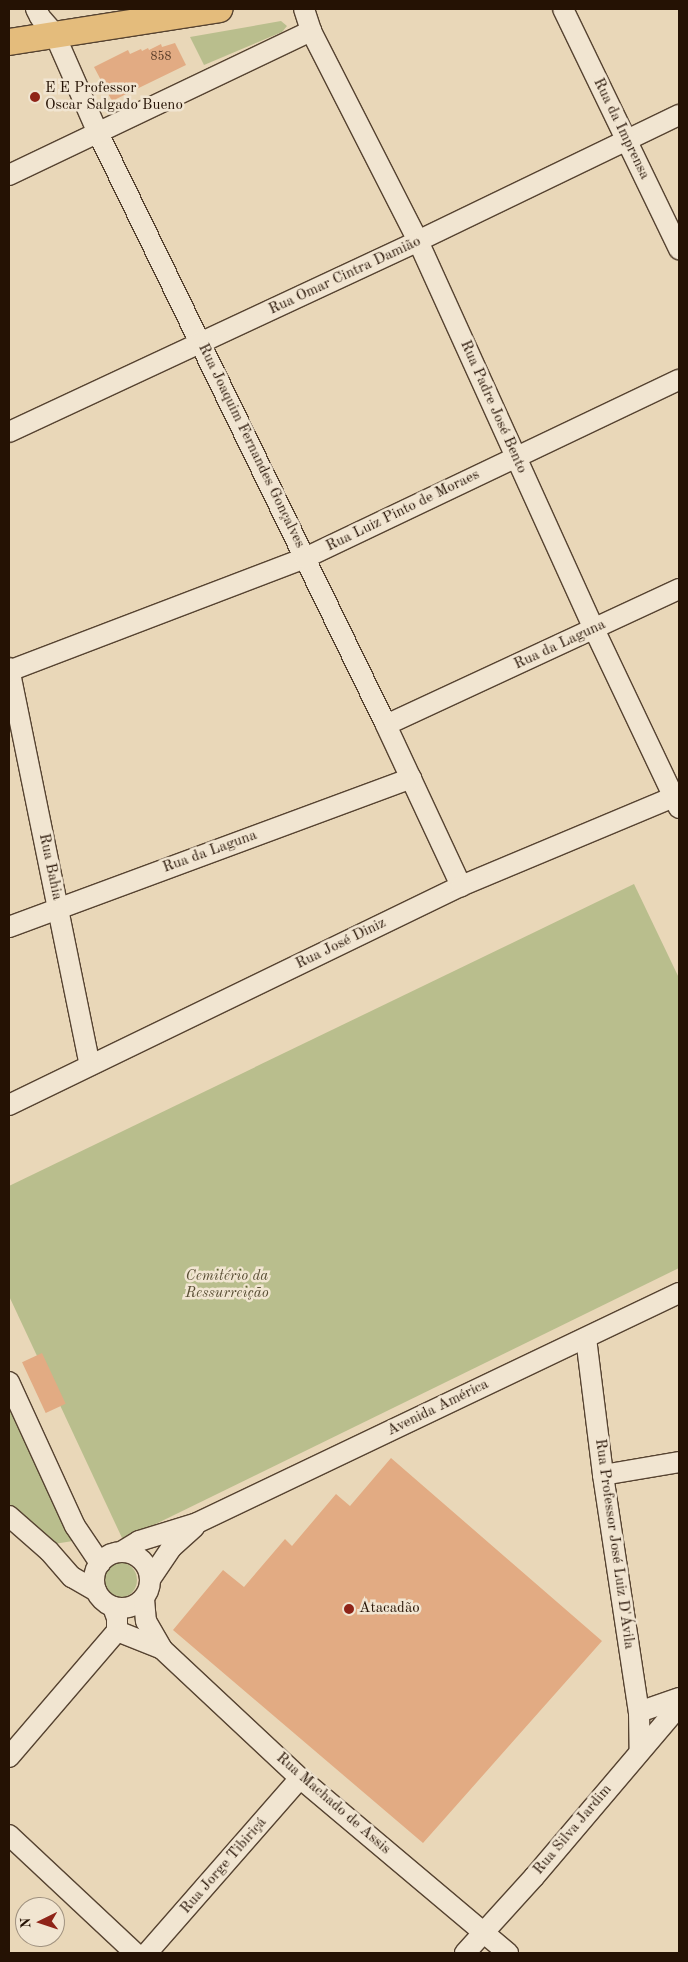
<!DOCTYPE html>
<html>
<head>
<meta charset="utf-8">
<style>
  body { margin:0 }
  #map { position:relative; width:688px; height:1962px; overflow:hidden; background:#e9d7b8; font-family:"Old Standard TT",serif }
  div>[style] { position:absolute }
  .green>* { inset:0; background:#b9be8d }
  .round { border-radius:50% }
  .building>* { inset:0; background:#e2ab83; transform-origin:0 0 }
  .roads { filter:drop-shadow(1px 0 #564331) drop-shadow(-1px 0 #564331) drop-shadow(0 1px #564331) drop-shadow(0 -1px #564331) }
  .minor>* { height:20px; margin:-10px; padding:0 10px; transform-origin:10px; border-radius:10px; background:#f1e5d1 }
  .minor>.ring { margin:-10px; padding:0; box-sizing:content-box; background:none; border:20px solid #f1e5d1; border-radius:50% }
  .major>* { height:26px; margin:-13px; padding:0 13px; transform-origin:13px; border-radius:13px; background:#e4bc7c }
  .dots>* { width:14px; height:14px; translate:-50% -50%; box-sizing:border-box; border:2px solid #f1e5d1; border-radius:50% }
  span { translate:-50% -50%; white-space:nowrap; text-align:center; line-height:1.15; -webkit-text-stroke:5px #f1e5d1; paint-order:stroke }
  .number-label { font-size:12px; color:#543824 }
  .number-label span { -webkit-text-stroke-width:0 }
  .poi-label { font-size:15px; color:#251204 }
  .left { translate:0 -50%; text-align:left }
  .street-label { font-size:15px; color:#251204 }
  .park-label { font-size:15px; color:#594e34; font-style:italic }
  .frame { position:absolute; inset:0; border:10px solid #251204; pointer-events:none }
  .north { position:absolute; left:15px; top:1897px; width:50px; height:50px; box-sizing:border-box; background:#f1e5d1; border:1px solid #9f917f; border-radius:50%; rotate:266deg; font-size:14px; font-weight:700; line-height:20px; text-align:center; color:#251204 }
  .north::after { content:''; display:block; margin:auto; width:18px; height:22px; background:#8f2418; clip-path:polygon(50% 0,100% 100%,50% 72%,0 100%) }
</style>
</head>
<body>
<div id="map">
  <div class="green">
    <i style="clip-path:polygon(281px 21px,287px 26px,282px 32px,204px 65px,190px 37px)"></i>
    <i style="clip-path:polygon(634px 884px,679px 978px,679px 1268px,123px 1540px,9px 1296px,9px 1186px)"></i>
    <i style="clip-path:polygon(9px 1399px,14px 1413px,73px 1541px,54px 1544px,9px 1505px)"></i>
    <i class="round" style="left:101px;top:1562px;width:36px;height:36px"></i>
  </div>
  <div class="building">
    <i style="clip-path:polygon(175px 43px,186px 65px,112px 101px,94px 67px,128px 50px,130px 54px,141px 49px,142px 51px,148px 48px,149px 50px,161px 44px,162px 47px)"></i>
    <i style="left:42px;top:1353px;width:56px;height:22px;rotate:65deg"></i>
    <i style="clip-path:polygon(391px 1458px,602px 1641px,423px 1843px,173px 1630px,223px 1570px,244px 1587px,285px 1539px,292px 1546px,336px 1494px,350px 1506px)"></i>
  </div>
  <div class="roads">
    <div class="minor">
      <i style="left:36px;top:9px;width:9px;rotate:63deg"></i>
      <i style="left:40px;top:17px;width:21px;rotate:49deg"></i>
      <i style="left:54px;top:33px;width:109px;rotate:66.3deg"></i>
      <i style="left:98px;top:133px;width:658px;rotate:64.06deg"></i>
      <i style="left:386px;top:725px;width:178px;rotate:65deg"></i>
      <i style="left:304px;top:9px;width:23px;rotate:72deg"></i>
      <i style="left:311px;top:31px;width:236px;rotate:63deg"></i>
      <i style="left:418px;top:241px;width:426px;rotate:65.6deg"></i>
      <i style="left:594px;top:629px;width:198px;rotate:64.6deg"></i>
      <i style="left:563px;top:9px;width:267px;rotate:64.2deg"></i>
      <i style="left:9px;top:175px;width:335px;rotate:-25.5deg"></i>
      <i style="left:9px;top:432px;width:451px;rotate:-25deg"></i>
      <i style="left:418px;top:241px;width:290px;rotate:-25.8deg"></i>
      <i style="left:9px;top:668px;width:405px;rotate:78.5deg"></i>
      <i style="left:9px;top:671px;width:317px;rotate:-20.9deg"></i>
      <i style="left:305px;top:558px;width:414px;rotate:-25.5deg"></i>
      <i style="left:386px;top:725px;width:323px;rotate:-24.9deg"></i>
      <i style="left:9px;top:927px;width:429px;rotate:-20.3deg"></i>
      <i style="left:9px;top:1105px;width:502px;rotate:-25.85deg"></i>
      <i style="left:461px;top:886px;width:236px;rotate:-22.7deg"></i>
      <i style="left:586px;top:1338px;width:138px;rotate:82.9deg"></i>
      <i style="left:603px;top:1475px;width:240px;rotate:81.4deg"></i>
      <i style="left:639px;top:1712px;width:39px;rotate:89deg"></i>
      <i style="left:9px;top:1382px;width:158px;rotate:65.4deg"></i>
      <i style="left:75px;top:1526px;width:45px;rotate:56deg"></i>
      <i style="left:603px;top:1475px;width:77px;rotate:-9.7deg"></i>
      <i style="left:9px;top:1516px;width:53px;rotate:41.2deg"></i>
      <i style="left:49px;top:1551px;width:35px;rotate:49deg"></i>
      <i style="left:72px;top:1577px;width:28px;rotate:30deg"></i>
      <i class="ring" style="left:94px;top:1552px;width:36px;height:36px"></i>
      <i style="left:121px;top:1552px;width:21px;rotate:-31deg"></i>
      <i style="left:139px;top:1541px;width:61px;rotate:-17.2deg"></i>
      <i style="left:197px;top:1523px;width:534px;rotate:-25.51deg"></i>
      <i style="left:151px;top:1578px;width:36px;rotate:-56deg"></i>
      <i style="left:171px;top:1548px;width:31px;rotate:-42deg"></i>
      <i style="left:144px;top:1599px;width:22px;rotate:85deg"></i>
      <i style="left:146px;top:1621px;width:32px;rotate:60deg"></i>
      <i style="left:162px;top:1649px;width:189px;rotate:43.1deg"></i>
      <i style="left:300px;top:1778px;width:272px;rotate:40.1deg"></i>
      <i style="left:117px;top:1631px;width:48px;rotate:21.8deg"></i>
      <i style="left:639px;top:1712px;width:42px;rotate:-19.3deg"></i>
      <i style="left:9px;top:1757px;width:166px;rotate:-49.4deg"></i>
      <i style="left:117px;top:1631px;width:13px;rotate:-90deg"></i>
      <i style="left:117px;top:1618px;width:12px;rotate:-110deg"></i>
      <i style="left:9px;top:1835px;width:173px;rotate:43.1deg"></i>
      <i style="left:147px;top:1953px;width:232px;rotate:-48.8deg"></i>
      <i style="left:465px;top:1953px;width:103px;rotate:-47.8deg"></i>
      <i style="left:534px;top:1877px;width:224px;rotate:-49.7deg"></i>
    </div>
    <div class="major">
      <i style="left:9px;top:42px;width:213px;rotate:-8.9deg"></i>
    </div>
  </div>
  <div class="dots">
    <i style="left:35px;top:97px;background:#8f2418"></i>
    <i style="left:349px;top:1609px;background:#8f2418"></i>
  </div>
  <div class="number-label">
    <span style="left:161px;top:58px">858</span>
  </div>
  <div class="poi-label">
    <span class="left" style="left:45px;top:97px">E E Professor<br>Oscar Salgado Bueno</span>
    <span class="left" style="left:359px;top:1609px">Atacadão</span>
  </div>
  <div class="street-label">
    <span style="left:621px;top:129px;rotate:64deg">Rua da Imprensa</span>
    <span style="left:345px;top:276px;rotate:-25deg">Rua Omar Cintra Damião</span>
    <span style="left:493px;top:407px;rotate:66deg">Rua Padre José Bento</span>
    <span style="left:251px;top:446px;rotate:64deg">Rua Joaquim Fernandes Gonçalves</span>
    <span style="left:403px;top:511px;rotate:-26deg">Rua Luiz Pinto de Moraes</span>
    <span style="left:560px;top:645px;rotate:-25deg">Rua da Laguna</span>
    <span style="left:210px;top:852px;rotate:-20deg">Rua da Laguna</span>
    <span style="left:50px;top:867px;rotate:78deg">Rua Bahia</span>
    <span style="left:341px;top:944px;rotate:-26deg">Rua José Diniz</span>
    <span style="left:438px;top:1408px;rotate:-26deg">Avenida América</span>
    <span style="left:614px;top:1544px;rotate:82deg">Rua Professor José Luiz D'Ávila</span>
    <span style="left:333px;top:1804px;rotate:41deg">Rua Machado de Assis</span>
    <span style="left:573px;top:1830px;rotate:-50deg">Rua Silva Jardim</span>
    <span style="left:224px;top:1866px;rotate:-49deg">Rua Jorge Tibiriçá</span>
  </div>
  <div class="park-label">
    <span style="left:227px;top:1285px">Cemitério da<br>Ressurreição</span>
  </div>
  <div class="frame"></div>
  <div class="north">N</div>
</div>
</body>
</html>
